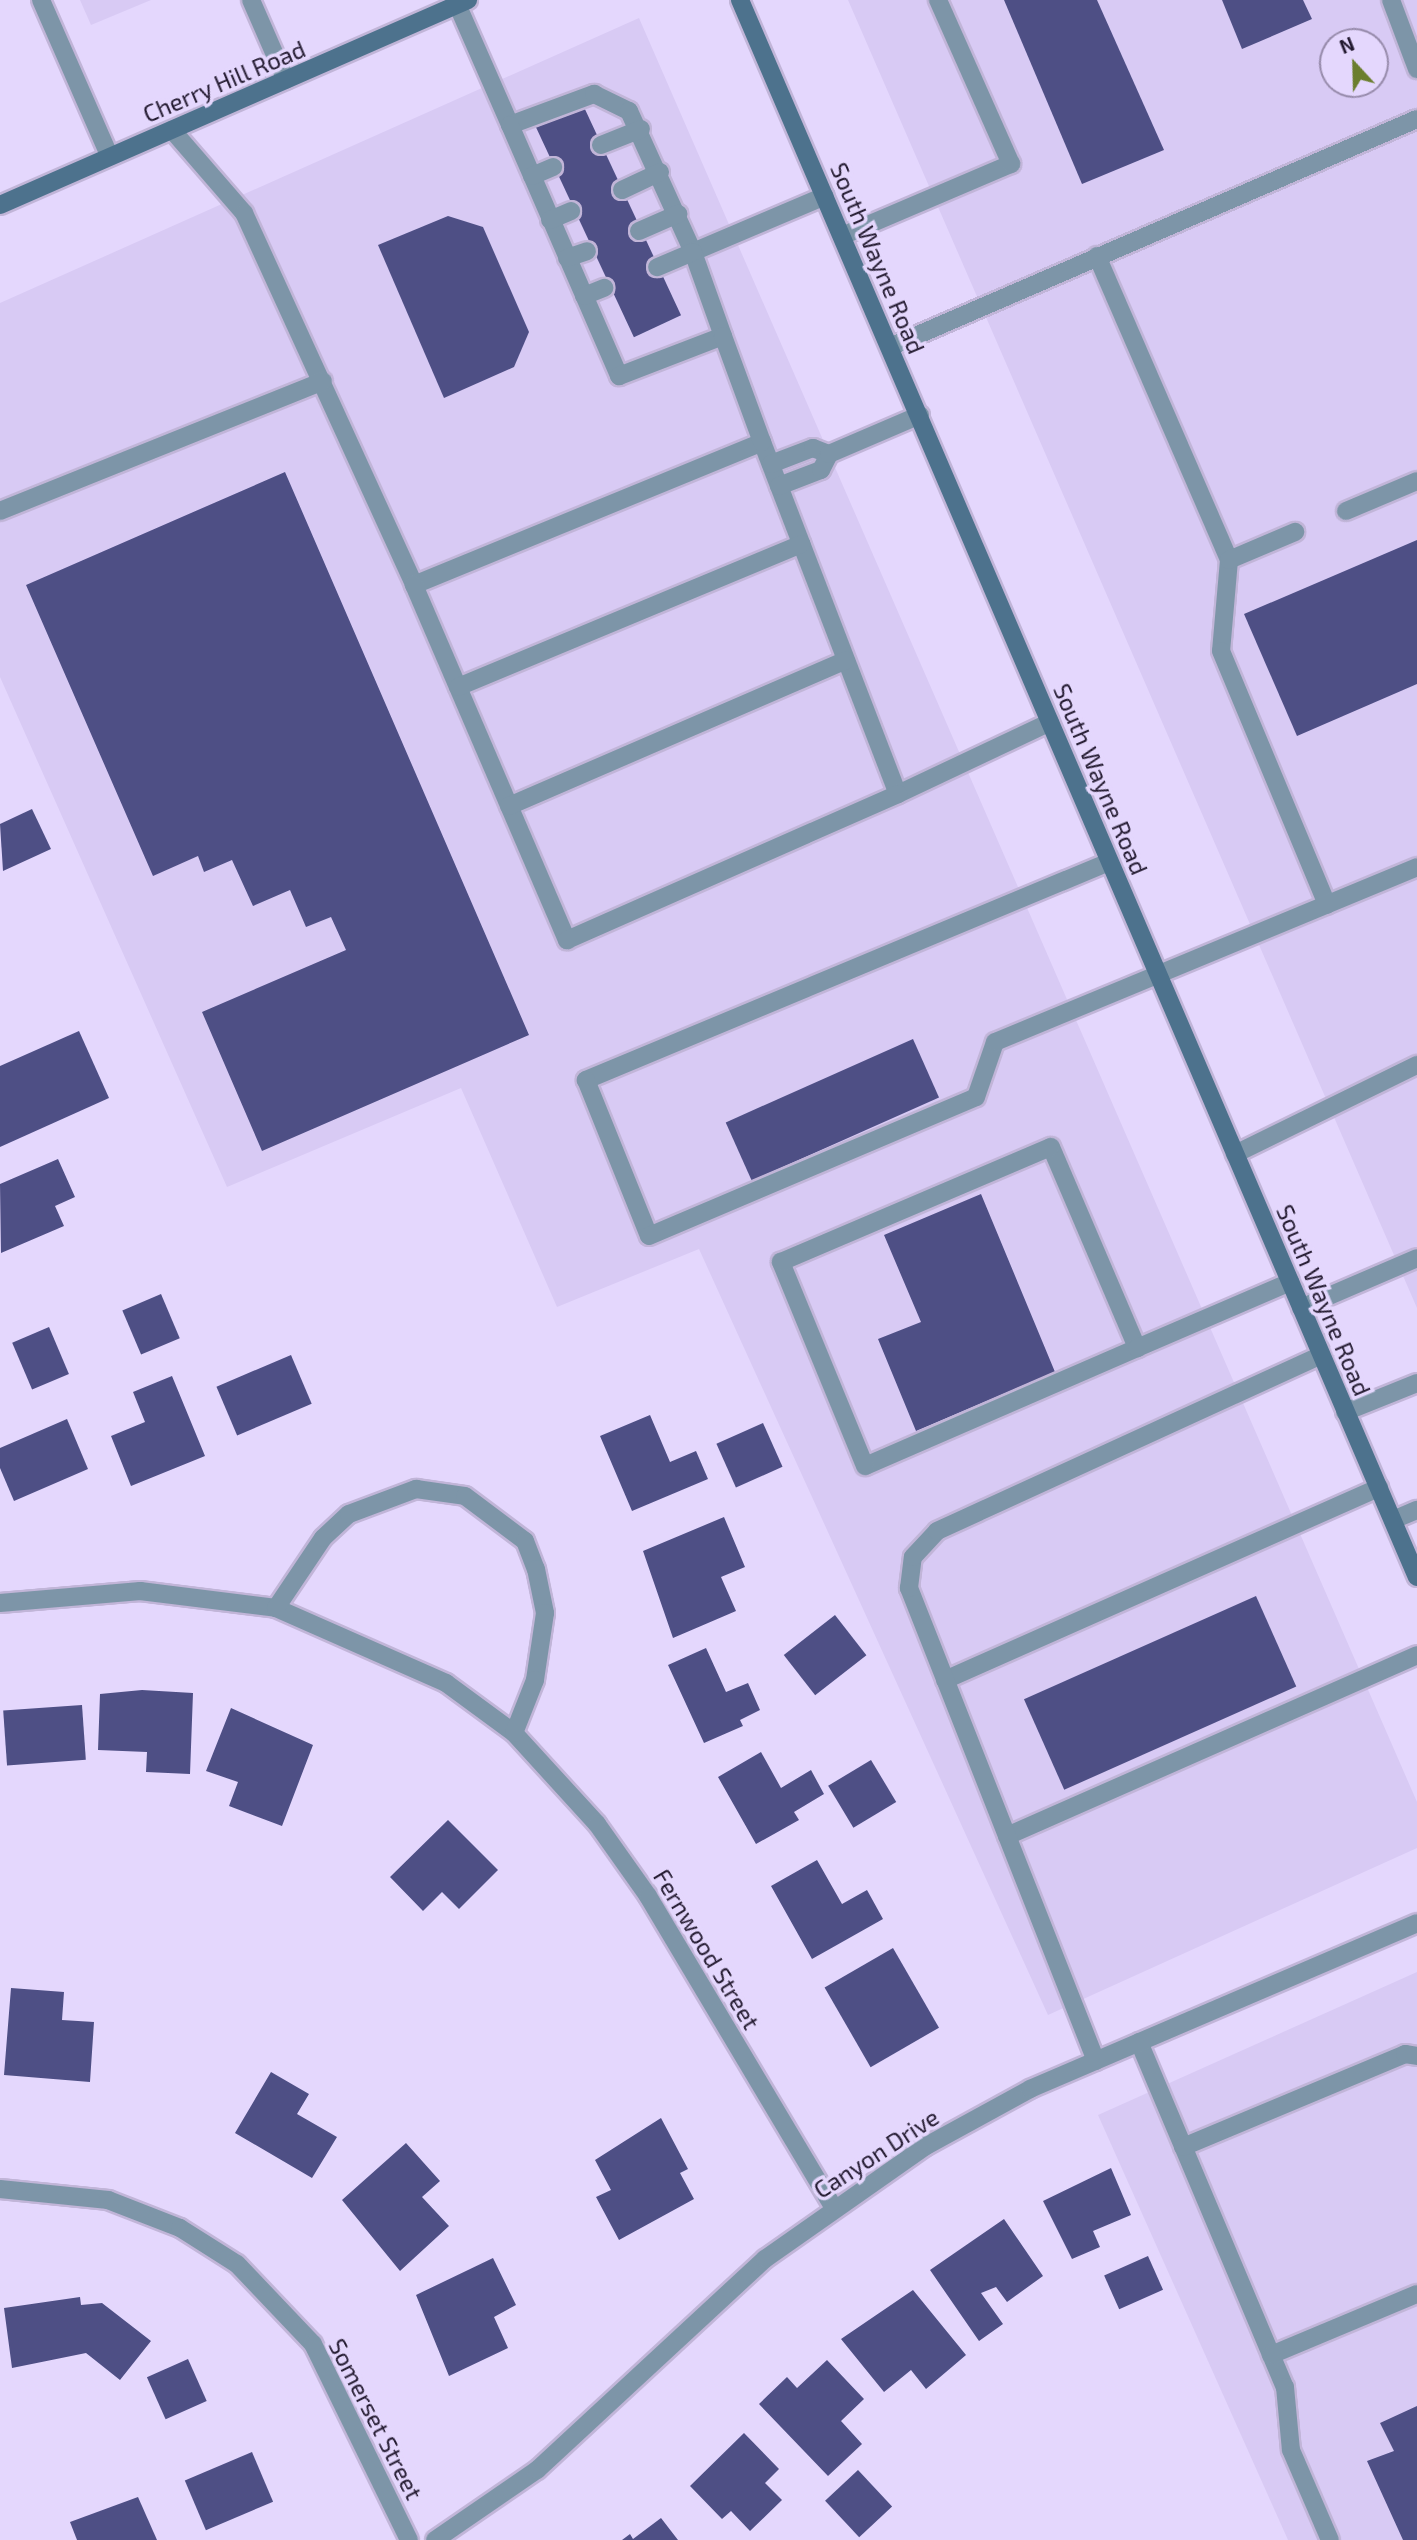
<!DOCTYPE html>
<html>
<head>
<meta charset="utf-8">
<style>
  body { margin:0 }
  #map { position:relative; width:1417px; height:2540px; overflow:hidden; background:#e4d7fd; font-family:"Exo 2",sans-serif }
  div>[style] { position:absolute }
  .built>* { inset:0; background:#d8caf4 }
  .building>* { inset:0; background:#4e4f85; transform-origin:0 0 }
  .roads { filter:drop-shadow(2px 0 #c1b5d8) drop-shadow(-2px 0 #c1b5d8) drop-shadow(0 2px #c1b5d8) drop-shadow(0 -2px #c1b5d8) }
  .service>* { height:18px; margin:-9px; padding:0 9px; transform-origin:9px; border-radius:9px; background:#7d95a8 }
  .minor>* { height:18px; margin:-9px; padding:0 9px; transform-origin:9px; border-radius:9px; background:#7d95a8 }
  .secondary>* { height:18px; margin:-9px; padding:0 9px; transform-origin:9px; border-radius:9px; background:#4d728d }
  span { translate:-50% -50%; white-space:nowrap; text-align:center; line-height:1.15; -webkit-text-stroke:7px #e4d7fd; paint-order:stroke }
  .street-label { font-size:24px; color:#231a30 }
  .north { position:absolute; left:1319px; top:28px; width:70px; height:70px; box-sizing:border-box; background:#e4d7fd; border:2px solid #978bab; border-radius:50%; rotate:338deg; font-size:19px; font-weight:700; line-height:28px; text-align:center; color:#231a30 }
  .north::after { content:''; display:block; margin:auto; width:24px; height:32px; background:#6b7e2e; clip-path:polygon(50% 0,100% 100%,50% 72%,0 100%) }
</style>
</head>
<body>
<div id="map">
  <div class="built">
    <i style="clip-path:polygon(80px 0,151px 0,91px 25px)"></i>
    <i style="clip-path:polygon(evenodd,848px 0,1417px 0,1417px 1308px,848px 0,1333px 42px,1375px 42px,1375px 84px,1333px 84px,1333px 42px)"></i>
    <i style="clip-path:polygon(639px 18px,1417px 1802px,1417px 1848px,1048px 2015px,699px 1249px,557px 1307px,461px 1088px,227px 1187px,0 677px,0 303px)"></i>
    <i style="clip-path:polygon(1417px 1972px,1417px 2540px,1288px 2540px,1098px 2115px)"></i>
  </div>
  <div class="building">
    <i style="clip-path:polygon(1004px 0,1097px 0,1164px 150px,1082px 184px)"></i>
    <i style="clip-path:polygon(1222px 0,1303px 0,1312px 19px,1242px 49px)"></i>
    <i style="left:583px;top:105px;width:232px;height:52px;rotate:65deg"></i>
    <i style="clip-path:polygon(448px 216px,483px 227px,529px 332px,514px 367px,444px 398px,378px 245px)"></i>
    <i style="clip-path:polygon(285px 472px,529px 1035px,262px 1151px,202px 1012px,346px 950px,331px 917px,306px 927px,290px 890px,253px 906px,232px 860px,204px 872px,198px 856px,153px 876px,26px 585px)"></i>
    <i style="clip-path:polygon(1417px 540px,1417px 684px,1297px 736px,1244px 614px)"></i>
    <i style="clip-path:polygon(32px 809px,51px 849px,3px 871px,0 824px)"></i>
    <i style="clip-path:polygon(79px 1031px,109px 1098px,0 1147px,0 1066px)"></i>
    <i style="left:913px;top:1039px;width:64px;height:205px;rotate:66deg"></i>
    <i style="clip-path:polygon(58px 1159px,75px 1197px,55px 1206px,64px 1226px,1px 1253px,0 1184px)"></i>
    <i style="clip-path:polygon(981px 1194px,1055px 1372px,916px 1431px,878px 1339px,921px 1322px,884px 1235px)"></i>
    <i style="left:161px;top:1294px;width:48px;height:42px;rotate:67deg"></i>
    <i style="left:49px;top:1327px;width:51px;height:40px;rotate:67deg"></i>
    <i style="left:291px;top:1355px;width:53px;height:81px;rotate:67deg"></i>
    <i style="clip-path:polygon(172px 1376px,205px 1456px,131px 1486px,111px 1436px,145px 1422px,133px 1392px)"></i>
    <i style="clip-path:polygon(650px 1415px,670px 1462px,696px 1451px,708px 1479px,632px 1511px,600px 1436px)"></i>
    <i style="clip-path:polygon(67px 1419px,88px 1469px,14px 1501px,0 1468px,0 1448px)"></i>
    <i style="left:763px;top:1423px;width:48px;height:51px;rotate:66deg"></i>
    <i style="clip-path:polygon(724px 1517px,745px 1567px,721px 1577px,736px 1611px,673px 1638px,643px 1551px)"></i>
    <i style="left:1256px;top:1596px;width:99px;height:254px;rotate:66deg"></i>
    <i style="left:835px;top:1615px;width:51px;height:65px;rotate:52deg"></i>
    <i style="clip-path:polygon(706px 1648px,726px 1692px,748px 1683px,760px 1710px,740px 1720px,743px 1726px,704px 1743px,668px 1665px)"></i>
    <i style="clip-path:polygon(142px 1690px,193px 1693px,190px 1774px,146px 1772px,147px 1752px,98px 1750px,100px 1694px)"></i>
    <i style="left:82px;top:1705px;width:55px;height:79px;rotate:86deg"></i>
    <i style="clip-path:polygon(231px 1708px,313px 1745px,282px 1826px,229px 1806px,238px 1782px,206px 1771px)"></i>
    <i style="clip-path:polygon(761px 1752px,781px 1788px,811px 1770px,824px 1794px,794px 1812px,799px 1820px,756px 1844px,718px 1777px)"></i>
    <i style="left:871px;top:1760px;width:49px;height:50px;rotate:59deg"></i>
    <i style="clip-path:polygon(448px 1820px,498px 1870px,459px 1909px,442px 1892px,423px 1911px,390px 1877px)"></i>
    <i style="clip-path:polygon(817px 1860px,842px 1904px,867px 1890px,883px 1919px,812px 1959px,771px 1886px)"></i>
    <i style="left:893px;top:1948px;width:92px;height:79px;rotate:60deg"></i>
    <i style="clip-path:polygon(11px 1988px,64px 1992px,62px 2020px,94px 2022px,90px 2082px,4px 2075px)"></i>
    <i style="clip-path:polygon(271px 2072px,309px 2094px,297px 2114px,337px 2137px,312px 2178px,235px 2133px)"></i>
    <i style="clip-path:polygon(661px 2118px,688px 2169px,680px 2173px,694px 2199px,619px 2240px,596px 2197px,611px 2190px,595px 2160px)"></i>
    <i style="clip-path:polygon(406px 2143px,440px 2181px,422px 2197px,449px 2226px,400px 2271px,342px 2200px)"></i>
    <i style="clip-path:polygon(1111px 2168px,1131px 2215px,1093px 2231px,1100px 2247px,1072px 2259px,1043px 2201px)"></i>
    <i style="clip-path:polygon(1004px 2219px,1043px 2276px,1007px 2302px,996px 2287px,981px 2293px,1003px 2324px,979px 2341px,930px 2270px)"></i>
    <i style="left:1148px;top:2256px;width:37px;height:48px;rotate:66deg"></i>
    <i style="clip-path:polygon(493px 2258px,516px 2305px,494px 2317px,508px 2348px,449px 2376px,416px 2295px)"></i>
    <i style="clip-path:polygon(913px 2290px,966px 2355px,926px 2389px,911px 2370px,884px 2392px,841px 2339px)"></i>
    <i style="clip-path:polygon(80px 2297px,81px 2305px,102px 2303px,151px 2341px,120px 2380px,86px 2353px,12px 2368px,4px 2308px)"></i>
    <i style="left:188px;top:2359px;width:46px;height:45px;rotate:66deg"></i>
    <i style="clip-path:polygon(827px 2360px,864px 2399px,841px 2421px,862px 2444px,828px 2476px,759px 2404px,787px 2377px,797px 2388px)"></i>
    <i style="clip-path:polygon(1417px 2406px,1417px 2540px,1403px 2540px,1367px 2461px,1394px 2451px,1380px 2423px)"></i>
    <i style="clip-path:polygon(744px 2433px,779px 2469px,765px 2483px,782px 2500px,750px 2531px,731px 2511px,722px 2519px,690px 2486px)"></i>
    <i style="left:252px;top:2452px;width:54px;height:73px;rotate:67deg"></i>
    <i style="left:858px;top:2470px;width:50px;height:45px;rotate:47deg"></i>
    <i style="clip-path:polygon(138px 2497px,157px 2540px,77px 2540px,70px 2522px)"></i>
    <i style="clip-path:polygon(661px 2518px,678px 2540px,622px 2540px,630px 2534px,633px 2539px)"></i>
  </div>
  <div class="roads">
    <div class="service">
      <i style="left:251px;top:0;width:87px;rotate:66.4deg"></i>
      <i style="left:1391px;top:0;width:74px;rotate:69.4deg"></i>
      <i style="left:457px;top:4px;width:132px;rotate:66.3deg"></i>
      <i style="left:510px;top:125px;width:90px;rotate:-20.3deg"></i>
      <i style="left:594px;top:94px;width:39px;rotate:26deg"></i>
      <i style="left:629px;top:111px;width:155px;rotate:65.6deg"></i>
      <i style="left:693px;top:252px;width:143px;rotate:-23deg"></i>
      <i style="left:510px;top:125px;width:274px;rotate:66.5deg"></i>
      <i style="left:619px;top:376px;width:111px;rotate:-21deg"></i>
      <i style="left:723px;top:336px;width:89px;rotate:-109.7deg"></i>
      <i style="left:693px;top:252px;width:39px;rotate:157deg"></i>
      <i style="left:172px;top:130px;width:110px;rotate:49.1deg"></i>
      <i style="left:244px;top:213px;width:409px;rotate:65.4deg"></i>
      <i style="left:414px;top:585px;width:376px;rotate:-22.3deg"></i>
      <i style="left:762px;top:442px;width:377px;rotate:68.9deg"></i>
      <i style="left:898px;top:794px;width:168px;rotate:-25.3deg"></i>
      <i style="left:601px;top:145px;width:43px;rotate:-21.8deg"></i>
      <i style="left:532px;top:176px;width:23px;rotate:-23deg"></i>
      <i style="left:622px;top:190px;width:42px;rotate:-25.3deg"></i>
      <i style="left:550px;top:220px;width:23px;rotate:-23deg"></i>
      <i style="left:639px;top:231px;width:43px;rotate:-23.6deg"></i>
      <i style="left:842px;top:236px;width:184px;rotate:-23.1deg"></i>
      <i style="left:1011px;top:164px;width:180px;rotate:-114deg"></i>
      <i style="left:1097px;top:256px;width:331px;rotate:66.5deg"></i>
      <i style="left:1229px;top:560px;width:91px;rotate:95deg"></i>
      <i style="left:1221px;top:651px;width:275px;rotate:67.3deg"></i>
      <i style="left:567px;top:258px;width:21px;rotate:-19deg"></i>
      <i style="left:584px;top:296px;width:22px;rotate:-22deg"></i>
      <i style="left:723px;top:336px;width:113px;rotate:69.8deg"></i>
      <i style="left:890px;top:347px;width:574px;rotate:-23.4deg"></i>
      <i style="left:771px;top:464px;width:45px;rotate:-20.9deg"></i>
      <i style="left:813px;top:448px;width:17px;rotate:21deg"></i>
      <i style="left:779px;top:486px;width:45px;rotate:-20.9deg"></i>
      <i style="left:821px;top:470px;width:18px;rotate:-63deg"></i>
      <i style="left:829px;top:454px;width:99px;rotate:-23.2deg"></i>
      <i style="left:0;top:511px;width:348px;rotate:-21.9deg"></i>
      <i style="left:1346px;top:511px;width:77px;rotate:-22.9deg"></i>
      <i style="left:1229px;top:560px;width:72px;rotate:-23deg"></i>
      <i style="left:414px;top:585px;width:387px;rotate:66.7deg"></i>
      <i style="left:567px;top:940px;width:362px;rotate:-23.8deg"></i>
      <i style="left:458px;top:687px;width:372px;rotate:-22.6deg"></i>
      <i style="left:509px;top:806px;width:367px;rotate:-23.4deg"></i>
      <i style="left:1109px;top:862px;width:567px;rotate:157.37deg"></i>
      <i style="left:586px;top:1080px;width:168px;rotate:68deg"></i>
      <i style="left:649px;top:1236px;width:355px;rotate:-23deg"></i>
      <i style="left:976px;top:1097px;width:58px;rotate:-70.9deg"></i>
      <i style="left:995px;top:1042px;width:457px;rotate:-22.5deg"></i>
      <i style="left:1051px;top:1147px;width:219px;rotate:66.8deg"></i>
      <i style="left:1137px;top:1348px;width:296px;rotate:156.5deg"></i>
      <i style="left:865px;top:1466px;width:221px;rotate:-112.4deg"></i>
      <i style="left:781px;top:1262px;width:293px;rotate:-23.1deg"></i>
      <i style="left:1235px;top:1154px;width:203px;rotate:-26.1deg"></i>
      <i style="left:1301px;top:1308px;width:126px;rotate:-23.3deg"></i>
      <i style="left:1137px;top:1348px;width:167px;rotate:-23.3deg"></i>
      <i style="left:1345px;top:1412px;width:78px;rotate:-21.9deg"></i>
      <i style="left:1393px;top:1520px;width:26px;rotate:-23deg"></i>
      <i style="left:945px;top:1680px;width:475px;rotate:-23.9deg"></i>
      <i style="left:1007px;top:1836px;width:448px;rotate:-23.8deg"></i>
      <i style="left:1139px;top:2042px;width:375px;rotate:67.1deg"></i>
      <i style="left:1285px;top:2387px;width:63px;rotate:84.6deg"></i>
      <i style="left:1291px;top:2450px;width:98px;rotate:66.6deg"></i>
      <i style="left:1096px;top:2061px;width:509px;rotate:-111.57deg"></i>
      <i style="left:909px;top:1588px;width:31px;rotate:-83deg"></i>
      <i style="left:913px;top:1557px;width:35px;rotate:-47deg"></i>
      <i style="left:937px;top:1531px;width:422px;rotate:-24.6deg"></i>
      <i style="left:1183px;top:2147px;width:241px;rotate:-22.7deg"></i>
      <i style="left:1405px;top:2054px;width:12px;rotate:9deg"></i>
      <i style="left:1271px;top:2355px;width:158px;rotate:-22.7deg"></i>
    </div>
    <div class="minor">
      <i style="left:41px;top:0;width:171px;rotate:66.3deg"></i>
      <i style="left:0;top:1603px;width:141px;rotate:-4.9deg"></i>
      <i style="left:140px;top:1591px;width:137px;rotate:7.1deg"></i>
      <i style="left:276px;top:1608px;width:186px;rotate:23.8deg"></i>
      <i style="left:446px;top:1683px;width:84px;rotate:36.3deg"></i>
      <i style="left:514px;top:1733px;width:123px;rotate:47.6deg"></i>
      <i style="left:597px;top:1824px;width:88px;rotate:54.7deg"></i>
      <i style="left:648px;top:1896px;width:363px;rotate:59.2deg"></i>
      <i style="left:276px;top:1608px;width:84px;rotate:-56.1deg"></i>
      <i style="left:323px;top:1538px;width:35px;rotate:-43deg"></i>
      <i style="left:349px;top:1514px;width:72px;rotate:-20.5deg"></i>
      <i style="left:416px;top:1489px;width:49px;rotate:8.1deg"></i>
      <i style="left:465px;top:1496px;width:75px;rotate:36.9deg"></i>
      <i style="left:525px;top:1541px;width:30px;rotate:69deg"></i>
      <i style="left:536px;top:1569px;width:45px;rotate:78.4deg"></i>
      <i style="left:545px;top:1613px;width:68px;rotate:98.5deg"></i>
      <i style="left:535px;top:1680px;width:57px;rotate:111.6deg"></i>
      <i style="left:0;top:2189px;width:109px;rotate:5.8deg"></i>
      <i style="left:108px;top:2200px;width:77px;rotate:21.3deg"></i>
      <i style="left:180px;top:2228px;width:67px;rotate:32.3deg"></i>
      <i style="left:237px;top:2264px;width:110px;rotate:46.5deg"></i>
      <i style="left:313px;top:2344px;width:218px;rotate:63.9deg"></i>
      <i style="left:435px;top:2540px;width:124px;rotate:-34.5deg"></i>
      <i style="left:537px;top:2470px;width:311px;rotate:-42.8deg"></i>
      <i style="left:765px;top:2259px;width:197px;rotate:-35.1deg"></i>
      <i style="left:926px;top:2146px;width:119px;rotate:-28.7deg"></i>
      <i style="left:1030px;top:2089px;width:421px;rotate:-23.2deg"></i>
    </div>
    <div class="secondary">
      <i style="left:740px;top:0;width:1716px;rotate:66.77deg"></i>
      <i style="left:0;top:205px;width:511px;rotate:-23.66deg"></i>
    </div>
  </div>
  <div class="street-label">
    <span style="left:224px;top:81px;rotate:-23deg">Cherry Hill Road</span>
    <span style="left:878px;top:258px;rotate:67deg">South Wayne Road</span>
    <span style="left:1101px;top:779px;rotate:67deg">South Wayne Road</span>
    <span style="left:1324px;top:1300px;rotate:67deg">South Wayne Road</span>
    <span style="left:707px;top:1949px;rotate:59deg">Fernwood Street</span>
    <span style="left:876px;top:2153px;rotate:-33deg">Canyon Drive</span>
    <span style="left:376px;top:2419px;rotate:63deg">Somerset Street</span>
  </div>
  <div class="north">N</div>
</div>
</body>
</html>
